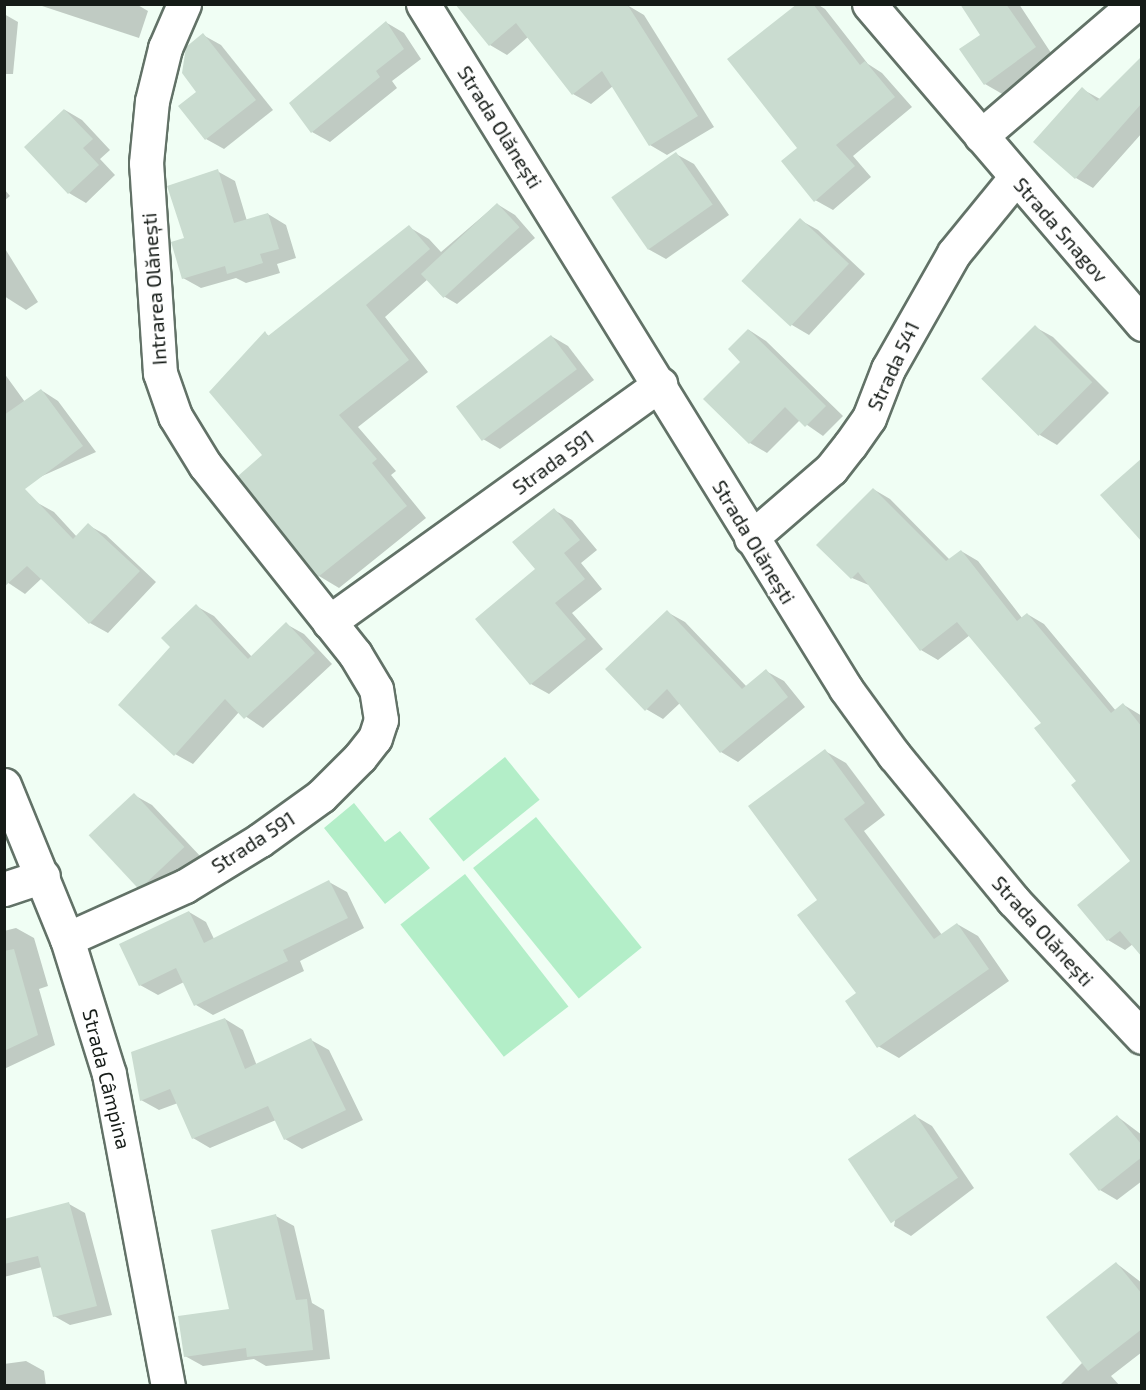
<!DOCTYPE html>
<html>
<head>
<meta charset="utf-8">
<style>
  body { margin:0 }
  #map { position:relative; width:1146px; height:1390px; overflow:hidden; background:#f0fef4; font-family:"Exo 2",sans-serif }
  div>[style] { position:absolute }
  .green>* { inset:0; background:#b3eec8; transform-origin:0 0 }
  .shadow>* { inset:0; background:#0003 }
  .building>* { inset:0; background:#cadcd0; transform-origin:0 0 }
  .roads { filter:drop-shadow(2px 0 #627267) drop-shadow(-2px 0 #627267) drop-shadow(0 2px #627267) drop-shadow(0 -2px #627267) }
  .minor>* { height:33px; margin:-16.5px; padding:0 16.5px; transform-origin:16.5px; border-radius:16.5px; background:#fff }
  span { translate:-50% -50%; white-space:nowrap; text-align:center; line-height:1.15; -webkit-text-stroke:4.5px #fff; paint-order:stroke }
  .street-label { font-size:20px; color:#151b17 }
  .frame { position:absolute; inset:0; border:6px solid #151b17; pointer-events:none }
</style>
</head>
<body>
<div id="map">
  <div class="green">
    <i style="left:505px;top:757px;width:55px;height:98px;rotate:51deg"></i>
    <i style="clip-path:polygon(354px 803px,385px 842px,400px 831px,430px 868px,385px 904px,324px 828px)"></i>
    <i style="left:536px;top:817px;width:168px;height:81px;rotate:51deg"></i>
    <i style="left:465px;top:874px;width:168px;height:82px;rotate:52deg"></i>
  </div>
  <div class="shadow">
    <i style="clip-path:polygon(36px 4px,136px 4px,148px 11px,139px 38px)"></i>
    <i style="clip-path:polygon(800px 4px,817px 4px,825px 9px,868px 64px,882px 73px,912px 107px,853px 156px,871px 177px,833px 210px,815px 200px,799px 148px)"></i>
    <i style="clip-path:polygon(961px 4px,1019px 4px,1055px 59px,1004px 95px,985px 84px,982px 35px)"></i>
    <i style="clip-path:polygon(627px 5px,644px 15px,714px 127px,667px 155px,650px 145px,613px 86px,591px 104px,573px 94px,528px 37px,507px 55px,490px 45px,463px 12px)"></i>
    <i style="clip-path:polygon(4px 14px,18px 22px,13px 74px,4px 74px)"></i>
    <i style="clip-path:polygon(387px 23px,404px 33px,421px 59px,392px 81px,397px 88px,330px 142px,312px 132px,291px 103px)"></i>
    <i style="clip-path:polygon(203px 35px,221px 45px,273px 110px,224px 149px,206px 139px,198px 92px)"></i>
    <i style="clip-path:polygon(1142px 59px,1142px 133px,1093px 188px,1076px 178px,1082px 89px,1100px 99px)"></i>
    <i style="clip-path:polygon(65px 110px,82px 120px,110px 150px,100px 159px,115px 175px,86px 203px,69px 193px)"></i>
    <i style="clip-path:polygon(676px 154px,694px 164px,729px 215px,666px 259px,648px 249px)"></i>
    <i style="clip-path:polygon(217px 171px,235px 181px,247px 221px,268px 214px,286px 225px,296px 258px,277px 264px,280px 273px,246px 283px,236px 278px,201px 288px,183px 278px,185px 239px)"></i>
    <i style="clip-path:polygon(4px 189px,10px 196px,4px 201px)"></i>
    <i style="clip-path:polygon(497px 204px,515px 215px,535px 238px,457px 304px,440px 294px,428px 279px,385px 317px,428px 372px,358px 427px,396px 471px,391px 475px,426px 518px,339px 588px,319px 576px,240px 476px,265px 455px,265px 333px,269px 336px,409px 227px,429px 239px,441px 252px)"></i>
    <i style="clip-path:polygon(800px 220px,818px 230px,865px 274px,809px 335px,792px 325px)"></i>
    <i style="clip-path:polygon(4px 247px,38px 302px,26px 310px,4px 296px)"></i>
    <i style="clip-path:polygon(1035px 327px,1053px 337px,1109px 393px,1057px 445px,1040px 435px)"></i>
    <i style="clip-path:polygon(749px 330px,766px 341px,843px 416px,823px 436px,800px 420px,767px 453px,750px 443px,742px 362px)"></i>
    <i style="clip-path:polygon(551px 336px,568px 346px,594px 380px,500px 449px,483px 439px)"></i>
    <i style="clip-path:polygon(4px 373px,25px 402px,41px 390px,58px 401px,96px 452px,4px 493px)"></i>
    <i style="clip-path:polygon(873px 489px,890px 499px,950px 560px,961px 551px,978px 561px,1022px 618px,1027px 614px,1044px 624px,1116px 711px,1124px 705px,1142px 716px,1142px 955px,1133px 944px,1125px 950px,1108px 940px,1079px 905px,1132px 862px,1043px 723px,970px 635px,938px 660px,921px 650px,871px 586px,852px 578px,818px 545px)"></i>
    <i style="clip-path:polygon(36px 502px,54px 512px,77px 537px,88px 525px,106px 535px,156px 582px,108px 633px,90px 623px,42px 578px,25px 594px,4px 580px)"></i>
    <i style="clip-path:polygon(554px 510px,572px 520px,597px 550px,581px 563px,602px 589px,572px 613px,603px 649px,549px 694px,531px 684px,477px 619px,537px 569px)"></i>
    <i style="clip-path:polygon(196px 606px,214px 616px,252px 657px,286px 624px,304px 634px,332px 664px,263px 728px,239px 712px,193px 764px,175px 754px)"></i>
    <i style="clip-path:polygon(667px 612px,685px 622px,747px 687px,766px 671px,784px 681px,805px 707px,738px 762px,721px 752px,680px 703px,663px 719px,646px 709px)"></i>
    <i style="clip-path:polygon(825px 751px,846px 763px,885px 815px,864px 831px,942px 935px,957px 924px,978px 936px,1009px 981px,899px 1058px,878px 1046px,819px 900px)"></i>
    <i style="clip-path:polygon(134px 795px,152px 805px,201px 857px,155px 896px,137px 886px,91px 836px)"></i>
    <i style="clip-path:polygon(329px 882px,347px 892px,364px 928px,300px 961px,304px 971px,213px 1015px,196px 1005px,184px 982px,158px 995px,140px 985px,189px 912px,206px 922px,214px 939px)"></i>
    <i style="clip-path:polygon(16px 928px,34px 938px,48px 986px,39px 989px,55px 1045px,4px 1069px,4px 931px)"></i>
    <i style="clip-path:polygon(225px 1019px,243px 1030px,257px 1066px,311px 1040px,329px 1050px,363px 1120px,302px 1149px,285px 1139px,276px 1120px,210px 1148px,193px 1138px,178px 1103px,159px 1110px,141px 1100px)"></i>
    <i style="clip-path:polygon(915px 1116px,932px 1126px,974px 1188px,911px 1236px,894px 1226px)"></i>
    <i style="clip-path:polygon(1118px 1117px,1142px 1135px,1142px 1181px,1117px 1200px,1100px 1190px)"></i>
    <i style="clip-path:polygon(69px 1204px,85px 1213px,112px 1315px,70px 1325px,54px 1316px,42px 1267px,4px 1277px,4px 1221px)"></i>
    <i style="clip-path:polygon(276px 1216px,294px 1226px,312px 1303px,324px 1310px,330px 1359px,266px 1366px,254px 1359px,203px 1366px,185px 1356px,231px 1310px)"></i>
    <i style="clip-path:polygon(1116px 1263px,1142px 1283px,1142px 1352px,1111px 1376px,1120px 1386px,1059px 1386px,1083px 1362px)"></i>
    <i style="clip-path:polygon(26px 1361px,44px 1371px,46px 1386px,4px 1386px,4px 1364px)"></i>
  </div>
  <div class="building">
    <i style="clip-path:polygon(455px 4px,627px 4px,698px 116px,649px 146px,602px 71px,572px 95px,516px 23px,489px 46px)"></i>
    <i style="clip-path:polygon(797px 4px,813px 4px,860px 65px,865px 61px,895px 97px,836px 145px,855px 166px,814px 202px,781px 161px,797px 148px,727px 59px)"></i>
    <i style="clip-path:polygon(960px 4px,1006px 4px,1036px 47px,984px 85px,959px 49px,980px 35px)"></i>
    <i style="clip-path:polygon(386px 21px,404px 49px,376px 71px,380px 77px,311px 133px,289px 103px)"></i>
    <i style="clip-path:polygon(203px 33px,256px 100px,205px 140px,178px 106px,196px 92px,182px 73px,186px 47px)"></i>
    <i style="clip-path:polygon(1142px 56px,1142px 103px,1075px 179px,1033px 142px,1082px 87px,1097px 101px)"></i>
    <i style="clip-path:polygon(64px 109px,93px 139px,83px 148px,99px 165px,68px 194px,24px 147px)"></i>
    <i style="left:676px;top:152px;width:64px;height:79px;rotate:55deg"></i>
    <i style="clip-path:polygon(218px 169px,234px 223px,268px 213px,279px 249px,260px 254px,263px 263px,227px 274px,225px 266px,182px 279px,171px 242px,184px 238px,167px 186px)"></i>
    <i style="left:497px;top:203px;width:33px;height:104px;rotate:47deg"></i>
    <i style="left:800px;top:218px;width:67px;height:86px;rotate:43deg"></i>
    <i style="clip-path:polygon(409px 225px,430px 249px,366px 305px,409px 360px,339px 415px,377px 459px,372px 463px,407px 506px,318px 577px,238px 476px,262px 455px,209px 392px,265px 331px,268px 336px)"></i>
    <i style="left:1035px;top:325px;width:81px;height:76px;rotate:45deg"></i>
    <i style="clip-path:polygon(748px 329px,826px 406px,805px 427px,785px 407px,749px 444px,703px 399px,740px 362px,728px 349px)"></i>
    <i style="left:551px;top:335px;width:43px;height:119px;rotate:53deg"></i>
    <i style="clip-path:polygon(41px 389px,83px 446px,25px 489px,73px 539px,88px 523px,140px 571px,89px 624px,27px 566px,4px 587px,4px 415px)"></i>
    <i style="clip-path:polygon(1142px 458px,1142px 542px,1100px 495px)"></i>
    <i style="clip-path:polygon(873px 488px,946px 561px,961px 550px,1017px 621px,1027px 613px,1111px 713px,1123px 703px,1142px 727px,1142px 957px,1120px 931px,1107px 941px,1077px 905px,1130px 861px,1071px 785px,1076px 781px,1034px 728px,1041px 723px,957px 622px,920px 651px,858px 572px,851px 579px,816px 545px)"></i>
    <i style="clip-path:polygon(554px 508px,580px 540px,564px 553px,585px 579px,555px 603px,586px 639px,530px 685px,475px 619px,535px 569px,512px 542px)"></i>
    <i style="clip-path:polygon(196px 604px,248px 659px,286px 622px,315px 653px,244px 719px,225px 699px,174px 756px,118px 705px,170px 647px,161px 638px)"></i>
    <i style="clip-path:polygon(667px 610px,742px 689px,766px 669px,788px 697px,720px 753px,667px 689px,645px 711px,605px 669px)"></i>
    <i style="clip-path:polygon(825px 749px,865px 803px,844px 819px,934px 939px,957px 923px,989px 969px,877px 1048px,845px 1001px,856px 993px,797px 915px,817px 900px,748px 806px)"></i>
    <i style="left:134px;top:793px;width:74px;height:62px;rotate:47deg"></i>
    <i style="clip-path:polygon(329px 880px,348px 918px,283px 950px,288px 961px,194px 1006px,176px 968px,139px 986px,119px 944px,189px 911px,204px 943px)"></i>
    <i style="clip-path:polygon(14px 949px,38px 1035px,4px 1051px,4px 951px)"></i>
    <i style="clip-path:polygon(225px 1018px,245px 1069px,311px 1038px,346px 1110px,284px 1140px,268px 1106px,192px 1139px,170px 1089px,140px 1101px,131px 1052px)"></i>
    <i style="left:915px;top:1114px;width:77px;height:81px;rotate:56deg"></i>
    <i style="clip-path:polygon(1117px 1115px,1142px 1145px,1142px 1157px,1099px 1191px,1069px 1154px)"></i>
    <i style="clip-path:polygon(69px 1202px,97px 1306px,53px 1317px,38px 1256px,4px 1264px,4px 1219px)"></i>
    <i style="clip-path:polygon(276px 1214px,296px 1300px,307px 1299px,313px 1350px,247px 1357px,246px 1348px,184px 1357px,178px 1316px,229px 1309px,211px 1230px)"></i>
    <i style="clip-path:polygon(1116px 1262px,1142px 1294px,1142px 1329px,1088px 1371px,1046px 1317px)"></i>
  </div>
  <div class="roads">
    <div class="minor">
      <i style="left:423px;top:4px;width:805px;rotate:58.3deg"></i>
      <i style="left:846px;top:689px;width:82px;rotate:54deg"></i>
      <i style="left:894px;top:755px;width:188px;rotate:50.6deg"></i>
      <i style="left:1013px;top:900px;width:188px;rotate:46.7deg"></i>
      <i style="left:869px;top:4px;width:421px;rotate:49.5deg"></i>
      <i style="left:981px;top:136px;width:203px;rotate:-40.6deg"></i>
      <i style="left:751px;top:538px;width:106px;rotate:-40.8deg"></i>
      <i style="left:831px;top:469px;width:31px;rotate:-52deg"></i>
      <i style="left:850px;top:445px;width:33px;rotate:-55deg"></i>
      <i style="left:869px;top:418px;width:53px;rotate:-68.8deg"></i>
      <i style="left:888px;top:369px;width:133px;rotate:-60.4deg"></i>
      <i style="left:954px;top:253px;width:98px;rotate:-50.8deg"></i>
      <i style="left:329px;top:622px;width:408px;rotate:-35.7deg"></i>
      <i style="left:4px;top:785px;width:166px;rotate:67.8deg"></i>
      <i style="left:67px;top:939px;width:141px;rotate:72.7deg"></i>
      <i style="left:109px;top:1074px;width:318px;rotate:79.3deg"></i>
      <i style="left:4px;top:889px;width:41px;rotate:-18.4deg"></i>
      <i style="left:67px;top:939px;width:129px;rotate:-24.2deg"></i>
      <i style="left:185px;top:886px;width:88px;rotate:-31.5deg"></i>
      <i style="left:260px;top:840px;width:75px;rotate:-35.8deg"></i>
      <i style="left:321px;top:796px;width:55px;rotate:-45deg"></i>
      <i style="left:360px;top:757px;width:24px;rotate:-52deg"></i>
      <i style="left:375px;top:738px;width:19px;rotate:-72deg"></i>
      <i style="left:381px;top:720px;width:31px;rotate:-99deg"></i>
      <i style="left:376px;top:689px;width:41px;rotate:-121deg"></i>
      <i style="left:355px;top:654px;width:241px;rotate:-128.4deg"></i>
      <i style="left:205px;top:465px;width:57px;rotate:-121.5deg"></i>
      <i style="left:175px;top:416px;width:46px;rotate:-109.2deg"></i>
      <i style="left:160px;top:373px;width:210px;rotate:-93.8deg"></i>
      <i style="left:146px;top:163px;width:62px;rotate:-84.5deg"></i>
      <i style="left:152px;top:101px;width:55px;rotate:-76.2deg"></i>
      <i style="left:165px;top:48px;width:48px;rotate:-66.6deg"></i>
    </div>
  </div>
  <div class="street-label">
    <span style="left:500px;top:127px;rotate:58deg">Strada Olănești</span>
    <span style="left:1061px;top:230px;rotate:49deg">Strada Snagov</span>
    <span style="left:154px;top:289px;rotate:-94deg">Intrarea Olănești</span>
    <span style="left:893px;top:366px;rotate:-65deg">Strada 541</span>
    <span style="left:553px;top:462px;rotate:-36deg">Strada 591</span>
    <span style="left:754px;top:542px;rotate:59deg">Strada Olănești</span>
    <span style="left:253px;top:842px;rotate:-33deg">Strada 591</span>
    <span style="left:1043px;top:931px;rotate:48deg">Strada Olănești</span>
    <span style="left:107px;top:1079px;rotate:76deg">Strada Câmpina</span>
  </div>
  <div class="frame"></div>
</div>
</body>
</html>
